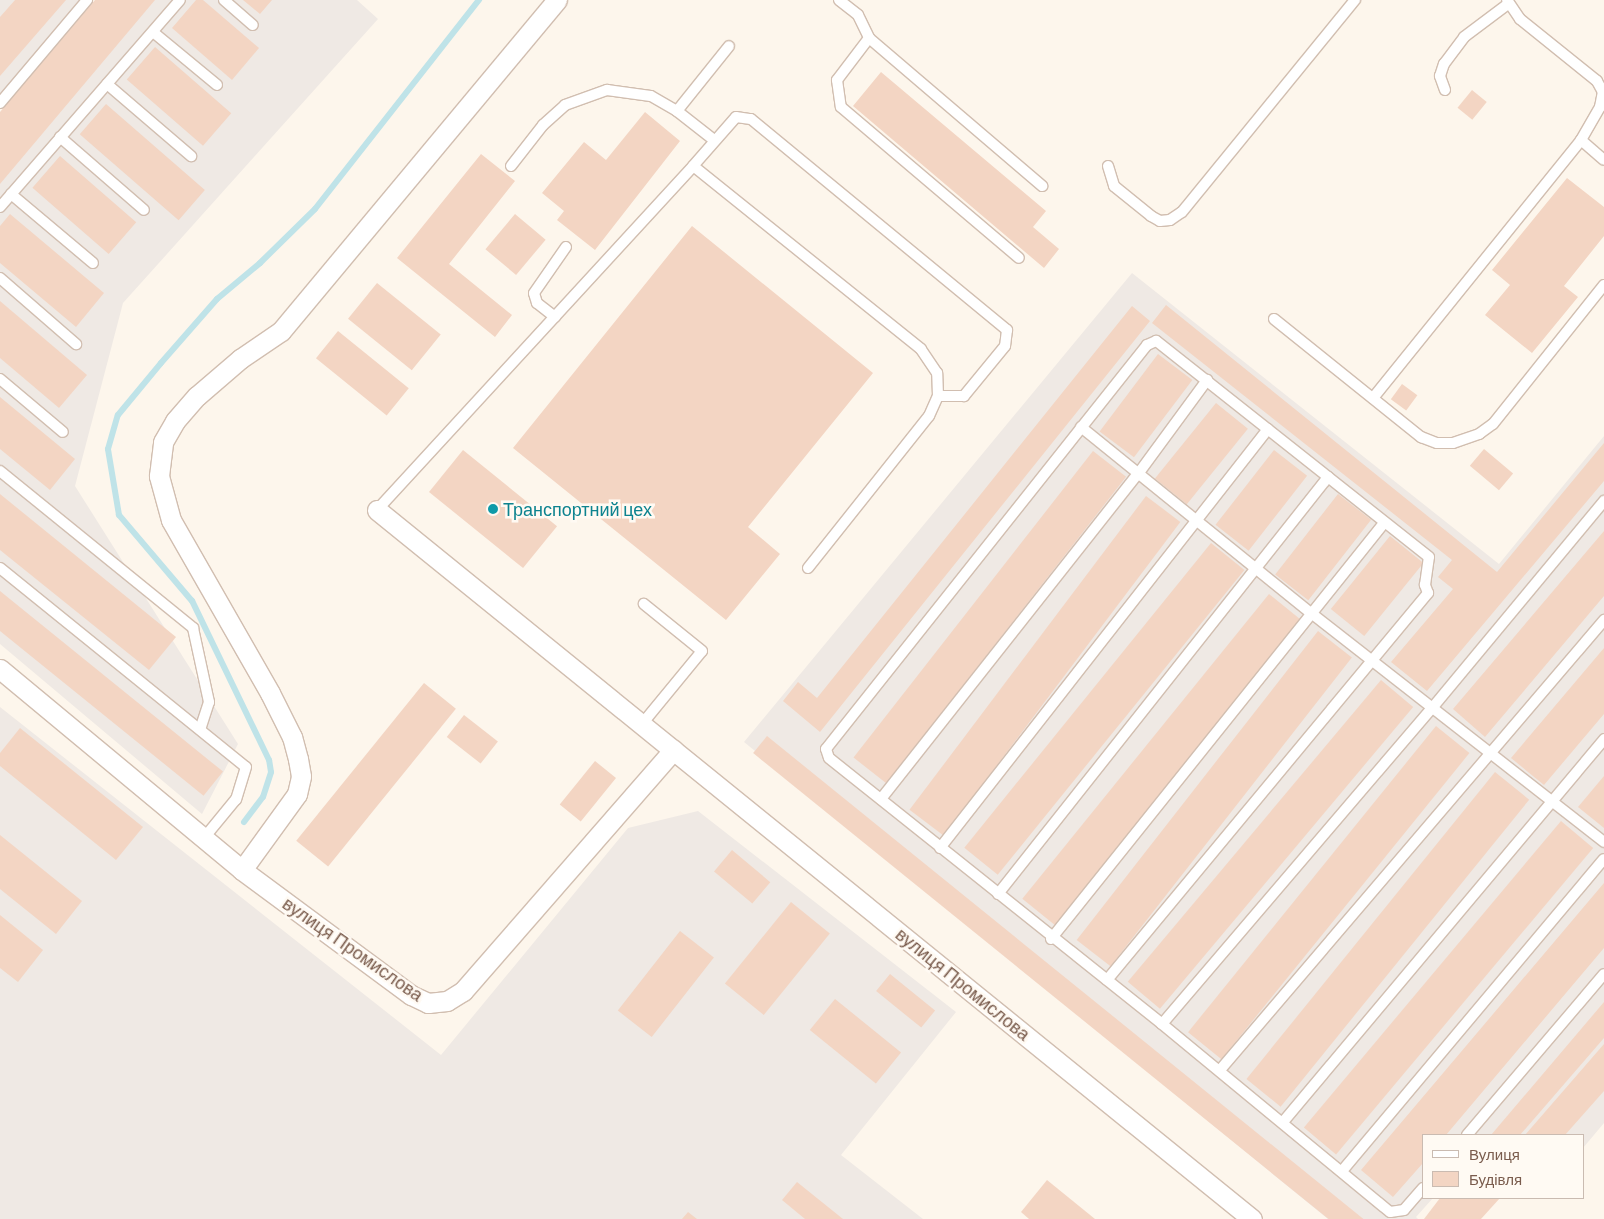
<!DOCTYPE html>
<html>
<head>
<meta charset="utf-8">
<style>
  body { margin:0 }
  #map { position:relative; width:1604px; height:1219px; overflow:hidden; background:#fdf6ec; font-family:Barlow,sans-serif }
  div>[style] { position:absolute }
  .industrial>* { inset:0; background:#efe9e4 }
  .stream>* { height:6px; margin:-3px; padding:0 3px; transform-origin:3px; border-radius:3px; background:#bfe3e8 }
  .building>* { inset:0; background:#f3d5c3; transform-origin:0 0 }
  .roads { filter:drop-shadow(1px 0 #d1beb0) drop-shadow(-1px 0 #d1beb0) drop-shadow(0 1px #d1beb0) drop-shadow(0 -1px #d1beb0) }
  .lane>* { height:10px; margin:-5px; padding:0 5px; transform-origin:5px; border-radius:5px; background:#fff }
  .street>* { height:19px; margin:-9.5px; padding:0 9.5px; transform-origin:9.5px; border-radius:9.5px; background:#fff }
  .dots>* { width:14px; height:14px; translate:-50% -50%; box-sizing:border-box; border:2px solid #fffaf3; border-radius:50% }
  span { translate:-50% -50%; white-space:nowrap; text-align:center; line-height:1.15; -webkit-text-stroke:5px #fffaf3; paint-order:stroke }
  .culture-label { font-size:18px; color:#0d838f }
  .left { translate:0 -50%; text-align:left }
  .street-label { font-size:18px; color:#7a5c4d }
  .legend { position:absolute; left:1422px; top:1134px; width:162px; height:65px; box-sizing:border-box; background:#fffaf3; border:1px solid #cabbb1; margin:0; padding:6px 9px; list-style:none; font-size:15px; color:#7a5c4d }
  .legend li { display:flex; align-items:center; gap:10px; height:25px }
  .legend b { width:25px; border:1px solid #cabbb1 }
</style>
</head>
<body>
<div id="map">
  <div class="industrial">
    <i style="clip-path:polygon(0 0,80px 0,0 99px)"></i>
    <i style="clip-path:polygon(100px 0,357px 0,378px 19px,123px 303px,75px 486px,238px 744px,202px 814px,0 644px,0 114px)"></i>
    <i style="clip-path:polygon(1132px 273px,1499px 564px,1604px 436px,1604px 1123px,1583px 1148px,1583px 1135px,1423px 1135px,1423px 1198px,1433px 1198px,1416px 1217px,1418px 1219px,1328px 1219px,744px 742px)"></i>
    <i style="clip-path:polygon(0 707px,441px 1055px,628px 828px,698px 811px,956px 1012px,841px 1155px,923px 1219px,0 1219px)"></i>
  </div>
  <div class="stream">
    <i style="left:244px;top:822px;width:31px;rotate:-53deg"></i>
    <i style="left:263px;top:797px;width:26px;rotate:-72deg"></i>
    <i style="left:271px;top:772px;width:12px;rotate:-99deg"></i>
    <i style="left:269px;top:760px;width:177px;rotate:-115.8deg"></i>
    <i style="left:192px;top:601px;width:113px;rotate:-130.3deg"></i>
    <i style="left:119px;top:515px;width:67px;rotate:-99.5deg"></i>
    <i style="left:108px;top:449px;width:35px;rotate:-74deg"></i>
    <i style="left:118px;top:415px;width:67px;rotate:-50.4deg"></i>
    <i style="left:161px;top:363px;width:85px;rotate:-48.8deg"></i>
    <i style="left:217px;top:299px;width:56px;rotate:-39.9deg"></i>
    <i style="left:260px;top:263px;width:77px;rotate:-44.5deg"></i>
    <i style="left:315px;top:209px;width:266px;rotate:-51.9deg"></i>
  </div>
  <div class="building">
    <i style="clip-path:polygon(15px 0,66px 0,0 76px,0 17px)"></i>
    <i style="clip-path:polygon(95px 0,155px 0,0 184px,0 112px)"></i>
    <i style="clip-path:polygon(196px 0,203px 0,259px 48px,232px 80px,172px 28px)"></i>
    <i style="clip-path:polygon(243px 0,272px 0,260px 14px)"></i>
    <i style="left:155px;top:47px;width:101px;height:43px;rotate:41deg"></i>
    <i style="clip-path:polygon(881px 72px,1046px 211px,1033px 227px,1059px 249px,1044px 268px,853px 106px)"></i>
    <i style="left:1472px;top:90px;width:19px;height:23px;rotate:39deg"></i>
    <i style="left:106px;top:104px;width:131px;height:40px;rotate:41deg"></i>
    <i style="clip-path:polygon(645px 112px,680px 141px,595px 250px,557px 220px,564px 211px,542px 193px,584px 142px,606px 160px)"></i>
    <i style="clip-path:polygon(481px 154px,515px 181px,449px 264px,512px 315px,495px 337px,397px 258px)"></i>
    <i style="left:60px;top:156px;width:101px;height:42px;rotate:41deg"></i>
    <i style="clip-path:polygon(1567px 178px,1604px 207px,1604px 236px,1564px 286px,1578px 297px,1532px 353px,1485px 315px,1510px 285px,1492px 270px)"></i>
    <i style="clip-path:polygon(10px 214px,104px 293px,76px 327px,0 263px,0 226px)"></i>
    <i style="left:515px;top:214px;width:40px;height:46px;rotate:40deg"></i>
    <i style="clip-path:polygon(692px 226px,873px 373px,748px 527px,780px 554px,726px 620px,513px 448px)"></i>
    <i style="left:377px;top:283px;width:82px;height:46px;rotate:39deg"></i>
    <i style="clip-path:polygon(0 301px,87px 375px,59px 408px,0 358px)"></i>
    <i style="clip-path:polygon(1166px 305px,1497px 572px,1604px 443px,1604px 481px,1427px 691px,1391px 662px,1453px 589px,1438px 577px,1452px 560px,1152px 323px)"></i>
    <i style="clip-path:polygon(1132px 306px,1150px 321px,820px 732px,783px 701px,798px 682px,817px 698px)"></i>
    <i style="left:338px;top:331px;width:91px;height:35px;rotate:39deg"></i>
    <i style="left:1158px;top:354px;width:43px;height:97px;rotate:37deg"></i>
    <i style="left:1402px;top:384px;width:19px;height:19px;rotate:36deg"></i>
    <i style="clip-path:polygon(0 397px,75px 459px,50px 490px,0 449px)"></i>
    <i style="left:1216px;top:403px;width:41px;height:97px;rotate:39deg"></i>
    <i style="left:1484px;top:449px;width:38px;height:22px;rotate:40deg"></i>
    <i style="left:463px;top:450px;width:121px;height:54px;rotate:39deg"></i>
    <i style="left:1274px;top:450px;width:42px;height:95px;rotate:38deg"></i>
    <i style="left:1093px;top:451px;width:42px;height:389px;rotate:38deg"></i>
    <i style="clip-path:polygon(0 494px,176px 637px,149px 670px,0 550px)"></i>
    <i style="left:1338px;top:494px;width:42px;height:102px;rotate:38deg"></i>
    <i style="left:1146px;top:496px;width:43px;height:393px;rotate:37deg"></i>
    <i style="clip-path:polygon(1604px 531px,1604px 596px,1485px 737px,1453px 709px)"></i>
    <i style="left:1390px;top:536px;width:43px;height:94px;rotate:39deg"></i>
    <i style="left:1211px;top:543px;width:43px;height:392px;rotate:39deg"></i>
    <i style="left:0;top:591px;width:287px;height:31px;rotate:39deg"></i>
    <i style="left:1269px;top:594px;width:43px;height:392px;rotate:39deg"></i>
    <i style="left:1318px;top:631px;width:43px;height:392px;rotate:38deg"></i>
    <i style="clip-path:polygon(1604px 648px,1604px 714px,1544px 785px,1511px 758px)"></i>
    <i style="left:1381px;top:680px;width:42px;height:394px;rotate:40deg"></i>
    <i style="left:424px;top:683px;width:41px;height:203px;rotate:39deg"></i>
    <i style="left:464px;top:715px;width:43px;height:28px;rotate:38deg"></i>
    <i style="left:1436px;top:726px;width:43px;height:394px;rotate:39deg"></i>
    <i style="clip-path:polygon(20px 728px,143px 827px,116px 860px,0 766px,0 753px)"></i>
    <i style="left:767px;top:736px;width:769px;height:22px;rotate:39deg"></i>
    <i style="left:595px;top:761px;width:27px;height:56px;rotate:39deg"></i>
    <i style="left:1495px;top:772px;width:44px;height:395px;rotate:39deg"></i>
    <i style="clip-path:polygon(1604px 776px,1604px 828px,1578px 807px)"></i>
    <i style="left:1561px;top:821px;width:42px;height:400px;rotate:40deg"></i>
    <i style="clip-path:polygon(0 835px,82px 901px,56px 934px,0 889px)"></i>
    <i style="left:732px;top:850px;width:50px;height:28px;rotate:40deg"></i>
    <i style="clip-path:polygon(1604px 883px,1604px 948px,1446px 1135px,1423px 1135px,1423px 1163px,1393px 1197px,1361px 1170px)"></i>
    <i style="left:791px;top:902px;width:50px;height:105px;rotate:39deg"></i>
    <i style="clip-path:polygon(0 915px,43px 950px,18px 982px,0 968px)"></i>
    <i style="left:680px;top:931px;width:43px;height:101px;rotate:38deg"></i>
    <i style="left:890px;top:974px;width:58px;height:22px;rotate:39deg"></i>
    <i style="left:835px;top:999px;width:85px;height:40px;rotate:39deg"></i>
    <i style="clip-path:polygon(1604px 1002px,1604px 1038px,1520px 1135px,1491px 1135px)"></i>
    <i style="clip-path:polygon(1604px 1044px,1604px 1091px,1565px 1135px,1525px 1135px)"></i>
    <i style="clip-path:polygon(1047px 1180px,1095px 1219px,1029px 1219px,1021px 1212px)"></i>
    <i style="clip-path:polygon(797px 1182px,843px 1219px,805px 1219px,782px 1200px)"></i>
    <i style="clip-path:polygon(1440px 1198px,1500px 1198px,1481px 1219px,1424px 1219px)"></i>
    <i style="clip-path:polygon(688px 1212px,697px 1219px,682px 1219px)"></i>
  </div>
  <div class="roads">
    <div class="lane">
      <i style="left:224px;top:0;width:38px;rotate:41deg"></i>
      <i style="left:839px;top:0;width:24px;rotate:38deg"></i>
      <i style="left:858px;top:15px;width:25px;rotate:64deg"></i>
      <i style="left:869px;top:38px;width:228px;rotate:40.5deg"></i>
      <i style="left:153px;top:32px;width:83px;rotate:39.6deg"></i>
      <i style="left:869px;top:38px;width:53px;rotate:127.3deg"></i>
      <i style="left:837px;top:80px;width:27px;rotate:82deg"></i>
      <i style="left:841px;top:107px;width:233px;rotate:40.3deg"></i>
      <i style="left:107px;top:84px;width:111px;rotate:40.6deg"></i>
      <i style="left:1445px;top:90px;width:15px;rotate:-110deg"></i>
      <i style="left:1440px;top:76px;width:13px;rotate:-72deg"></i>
      <i style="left:1444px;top:64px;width:34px;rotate:-53deg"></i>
      <i style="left:1464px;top:37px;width:55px;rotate:-36.9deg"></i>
      <i style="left:0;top:103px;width:135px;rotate:-49.8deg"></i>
      <i style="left:677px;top:111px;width:83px;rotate:-51.3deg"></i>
      <i style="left:60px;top:137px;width:111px;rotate:41deg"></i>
      <i style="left:1581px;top:140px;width:30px;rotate:41deg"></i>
      <i style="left:511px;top:166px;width:52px;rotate:-52deg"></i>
      <i style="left:543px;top:125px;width:30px;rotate:-42deg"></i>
      <i style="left:565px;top:105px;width:45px;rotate:-19.7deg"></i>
      <i style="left:607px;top:90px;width:44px;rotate:7.8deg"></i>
      <i style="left:651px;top:96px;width:30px;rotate:30deg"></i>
      <i style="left:677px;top:111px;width:47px;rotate:38.1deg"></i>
      <i style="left:1108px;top:166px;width:21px;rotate:73deg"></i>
      <i style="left:1114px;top:186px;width:48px;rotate:39deg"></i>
      <i style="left:1151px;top:216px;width:10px;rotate:29deg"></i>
      <i style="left:1160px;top:221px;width:10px;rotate:-6deg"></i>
      <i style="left:1170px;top:220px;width:14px;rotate:-34deg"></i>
      <i style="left:1182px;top:212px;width:274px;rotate:-50.8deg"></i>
      <i style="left:11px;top:194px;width:107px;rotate:40.1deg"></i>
      <i style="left:0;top:207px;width:274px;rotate:-49deg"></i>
      <i style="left:0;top:278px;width:101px;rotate:41deg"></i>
      <i style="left:555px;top:317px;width:23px;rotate:-142deg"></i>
      <i style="left:537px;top:303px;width:10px;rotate:-107deg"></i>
      <i style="left:534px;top:293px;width:56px;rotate:-55.2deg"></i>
      <i style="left:1274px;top:319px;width:189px;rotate:38.8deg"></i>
      <i style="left:1421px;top:437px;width:17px;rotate:21deg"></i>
      <i style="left:1437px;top:443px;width:16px"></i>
      <i style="left:1453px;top:443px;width:28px;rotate:-19deg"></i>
      <i style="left:1479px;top:434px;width:17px;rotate:-36deg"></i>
      <i style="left:1493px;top:424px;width:178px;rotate:-51.4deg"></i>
      <i style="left:0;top:379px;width:82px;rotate:40.1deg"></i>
      <i style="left:1373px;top:398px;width:331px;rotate:-51.1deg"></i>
      <i style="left:1581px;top:140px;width:38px;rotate:-60deg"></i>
      <i style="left:1600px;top:107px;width:15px;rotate:-79deg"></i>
      <i style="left:1603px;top:92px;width:13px;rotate:-119deg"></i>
      <i style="left:1597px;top:81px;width:99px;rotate:-141.2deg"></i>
      <i style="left:1520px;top:19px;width:23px;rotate:-124deg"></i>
      <i style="left:1081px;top:427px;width:296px;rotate:39deg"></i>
      <i style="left:1311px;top:613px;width:372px;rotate:38deg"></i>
      <i style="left:0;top:471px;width:249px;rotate:39.1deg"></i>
      <i style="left:193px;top:628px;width:76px;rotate:77.8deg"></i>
      <i style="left:209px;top:702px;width:29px;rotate:108deg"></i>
      <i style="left:377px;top:510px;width:467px;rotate:-47.4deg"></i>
      <i style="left:0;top:568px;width:316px;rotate:39deg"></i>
      <i style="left:246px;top:767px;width:34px;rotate:107deg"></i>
      <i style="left:236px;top:799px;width:50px;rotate:129.4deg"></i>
      <i style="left:808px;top:568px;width:194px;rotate:-51.5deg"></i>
      <i style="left:929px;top:416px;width:22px;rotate:-66deg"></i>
      <i style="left:938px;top:396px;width:23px;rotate:-92deg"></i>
      <i style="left:937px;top:373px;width:29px;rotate:-124deg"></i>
      <i style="left:921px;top:349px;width:292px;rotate:-141.2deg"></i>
      <i style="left:693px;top:166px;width:65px;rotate:-48.7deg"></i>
      <i style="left:736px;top:117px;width:15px;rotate:8deg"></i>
      <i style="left:751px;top:119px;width:332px;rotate:39.5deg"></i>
      <i style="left:1007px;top:330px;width:16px;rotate:97deg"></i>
      <i style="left:1005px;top:346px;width:65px;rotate:129.4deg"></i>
      <i style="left:964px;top:396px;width:26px;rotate:180deg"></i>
      <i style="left:642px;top:724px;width:94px;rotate:-50.6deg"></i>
      <i style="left:702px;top:651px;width:75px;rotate:-141deg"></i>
      <i style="left:881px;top:799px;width:414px;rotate:-51.7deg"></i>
      <i style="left:1138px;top:474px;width:117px;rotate:-53.7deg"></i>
      <i style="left:940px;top:848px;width:532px;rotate:-51.95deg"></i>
      <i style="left:998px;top:894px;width:532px;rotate:-51.64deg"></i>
      <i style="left:1051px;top:939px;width:533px;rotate:-51.32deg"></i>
      <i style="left:1107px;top:980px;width:503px;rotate:-50.33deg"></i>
      <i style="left:1428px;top:593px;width:9px;rotate:-111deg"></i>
      <i style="left:1425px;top:585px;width:28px;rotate:-82deg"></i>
      <i style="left:1429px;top:557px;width:348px;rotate:-141.6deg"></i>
      <i style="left:1156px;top:341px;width:10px;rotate:156deg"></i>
      <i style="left:1147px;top:345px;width:516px;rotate:128.47deg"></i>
      <i style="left:826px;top:749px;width:9px;rotate:72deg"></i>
      <i style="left:829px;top:758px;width:426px;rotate:38.6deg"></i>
      <i style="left:1220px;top:1070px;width:592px;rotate:-49.52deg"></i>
      <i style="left:1283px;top:1122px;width:500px;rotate:-50deg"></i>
      <i style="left:1467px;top:1135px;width:211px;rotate:-49.6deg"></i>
      <i style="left:1342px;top:1171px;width:407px;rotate:-50deg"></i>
      <i style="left:1423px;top:1188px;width:29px;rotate:131deg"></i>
      <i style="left:1404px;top:1210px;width:14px;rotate:172deg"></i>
      <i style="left:1390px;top:1212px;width:296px;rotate:-140.5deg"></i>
      <i style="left:1162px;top:1024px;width:417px;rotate:-49.5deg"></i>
      <i style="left:1433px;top:707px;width:268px;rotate:-50.3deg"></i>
    </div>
    <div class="street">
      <i style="left:377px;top:510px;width:1126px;rotate:39.02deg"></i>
      <i style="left:0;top:669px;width:315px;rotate:39.7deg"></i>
      <i style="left:242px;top:870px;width:210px;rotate:36.5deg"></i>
      <i style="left:411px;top:995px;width:19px;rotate:25deg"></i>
      <i style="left:428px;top:1003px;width:19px;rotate:-6deg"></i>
      <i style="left:447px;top:1001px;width:19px;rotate:-32deg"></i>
      <i style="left:463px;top:991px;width:320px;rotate:-48.9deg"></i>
      <i style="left:242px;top:870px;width:94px;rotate:-54.1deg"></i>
      <i style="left:297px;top:794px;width:18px;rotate:-77deg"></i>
      <i style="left:301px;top:776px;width:17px;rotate:-100deg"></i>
      <i style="left:298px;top:759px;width:23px;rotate:-105deg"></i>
      <i style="left:292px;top:737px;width:49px;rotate:-116.6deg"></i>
      <i style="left:270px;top:693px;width:199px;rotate:-119.8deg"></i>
      <i style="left:171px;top:520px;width:46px;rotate:-105.3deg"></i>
      <i style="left:159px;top:476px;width:34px;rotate:-83deg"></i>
      <i style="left:163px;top:442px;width:24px;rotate:-60deg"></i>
      <i style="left:175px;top:421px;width:33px;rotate:-49deg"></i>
      <i style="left:197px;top:396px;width:57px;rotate:-40.7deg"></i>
      <i style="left:240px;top:359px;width:50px;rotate:-34.3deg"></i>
      <i style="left:281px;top:331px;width:431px;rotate:-50.2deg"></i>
    </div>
  </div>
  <div class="dots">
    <i style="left:493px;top:509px;background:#0f9aa8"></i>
  </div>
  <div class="culture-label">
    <span class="left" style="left:503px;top:509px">Транспортний цех</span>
  </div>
  <div class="street-label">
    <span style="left:353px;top:949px;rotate:35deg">вулиця Промислова</span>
    <span style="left:963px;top:984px;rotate:39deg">вулиця Промислова</span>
  </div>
  <ul class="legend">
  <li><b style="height:6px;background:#fff"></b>Вулиця</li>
  <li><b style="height:14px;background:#f3d5c3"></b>Будівля</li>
  </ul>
</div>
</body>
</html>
